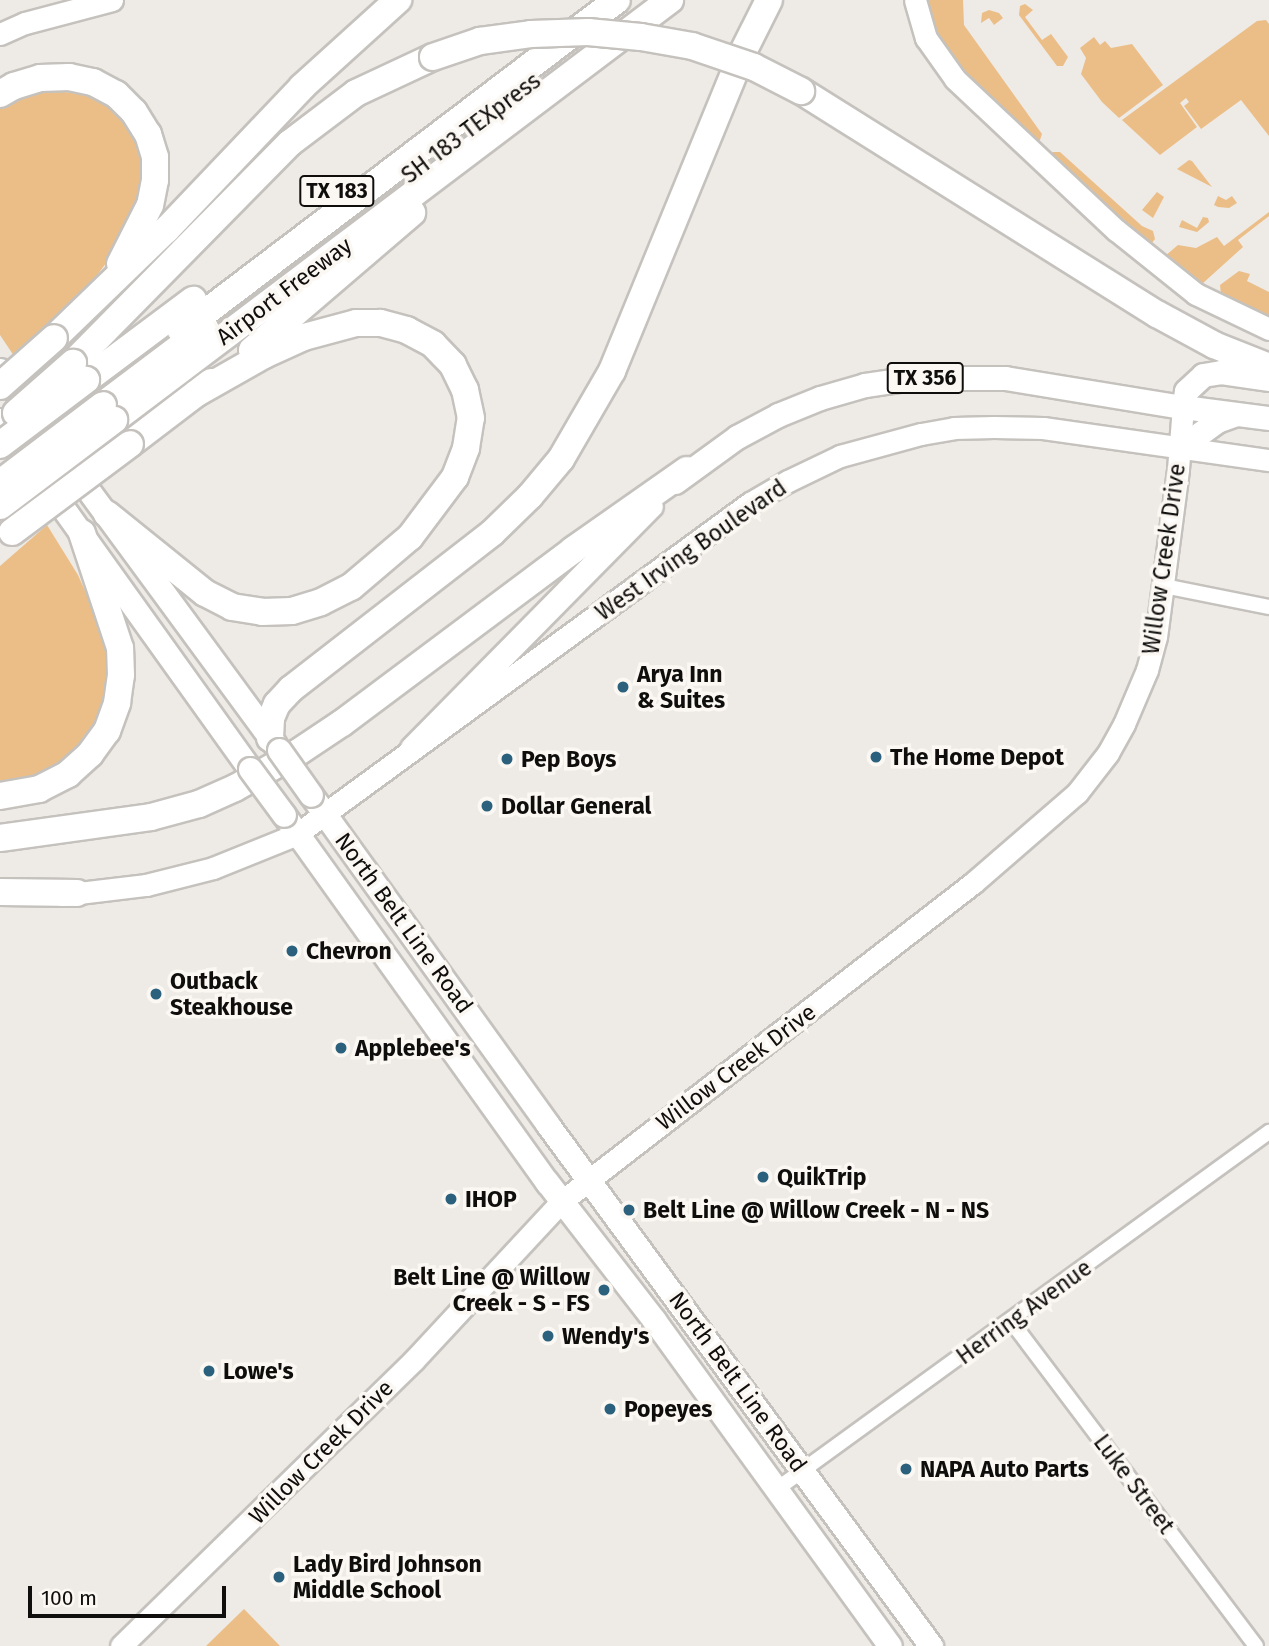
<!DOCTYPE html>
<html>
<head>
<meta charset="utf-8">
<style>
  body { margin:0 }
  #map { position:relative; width:1269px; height:1646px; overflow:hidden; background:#eeeae6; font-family:"Fira Sans",sans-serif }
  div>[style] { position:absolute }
  .green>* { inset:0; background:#ecbe87 }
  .roads { filter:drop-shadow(2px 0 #c5c2be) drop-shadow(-2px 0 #c5c2be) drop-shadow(0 2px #c5c2be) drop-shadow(0 -2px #c5c2be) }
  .street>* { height:14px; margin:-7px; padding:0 7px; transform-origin:7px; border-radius:7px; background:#fff }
  .secondary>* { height:21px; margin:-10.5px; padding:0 10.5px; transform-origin:10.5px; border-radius:10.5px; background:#fff }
  .primary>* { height:23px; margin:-11.5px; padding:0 11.5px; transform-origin:11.5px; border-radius:11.5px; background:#fff }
  .highway>* { height:26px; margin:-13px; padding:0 13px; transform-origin:13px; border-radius:13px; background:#fff }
  .bridges { filter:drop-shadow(2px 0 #c5c2be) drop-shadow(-2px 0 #c5c2be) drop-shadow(0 2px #c5c2be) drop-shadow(0 -2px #c5c2be) }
  .primary-bridge>* { height:23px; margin:-11.5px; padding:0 11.5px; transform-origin:11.5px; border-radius:11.5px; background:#fff }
  .highway-bridge>* { height:26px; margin:-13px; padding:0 13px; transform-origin:13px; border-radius:13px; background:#fff }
  .dots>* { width:19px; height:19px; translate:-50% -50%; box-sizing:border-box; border:4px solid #fbf8f3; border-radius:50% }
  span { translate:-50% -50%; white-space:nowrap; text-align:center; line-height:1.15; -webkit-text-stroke:7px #fbf8f3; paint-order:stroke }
  .shield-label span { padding:2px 5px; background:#fbf8f3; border:2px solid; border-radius:5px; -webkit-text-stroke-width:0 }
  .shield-label { font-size:21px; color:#0f0e0d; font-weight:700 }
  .street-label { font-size:23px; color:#0f0e0d }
  .poi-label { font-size:23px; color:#0f0e0d; font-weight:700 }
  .left { translate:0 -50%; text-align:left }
  .right { translate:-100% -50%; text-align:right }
  .scale { position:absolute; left:28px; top:1586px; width:198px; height:32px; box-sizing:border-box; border:4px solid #0f0e0d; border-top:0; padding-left:9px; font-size:21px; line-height:24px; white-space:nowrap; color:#0f0e0d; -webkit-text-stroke:5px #fbf8f3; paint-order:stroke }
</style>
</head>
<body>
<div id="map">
  <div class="green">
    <i style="clip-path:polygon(919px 0,963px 0,964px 25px,1042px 134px,1040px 140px,1036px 144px,940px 53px)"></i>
    <i style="clip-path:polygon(1025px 4px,1033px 10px,1025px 17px,1042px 40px,1051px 34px,1068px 57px,1063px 66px,1057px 66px,1019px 15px,1020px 6px)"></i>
    <i style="clip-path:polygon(989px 10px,999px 13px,1003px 18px,994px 25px,989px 18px,981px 23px,982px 13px)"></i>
    <i style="clip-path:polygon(1266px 20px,1269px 24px,1269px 136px,1241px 100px,1201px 129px,1184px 106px,1189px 102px,1186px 98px,1180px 103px,1197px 127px,1160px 155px,1122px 120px,1257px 21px)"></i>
    <i style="clip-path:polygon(1094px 37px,1100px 45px,1105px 41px,1111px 48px,1132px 44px,1163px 85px,1119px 118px,1102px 102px,1081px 74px,1086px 58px,1080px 48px)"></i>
    <i style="clip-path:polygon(52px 91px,87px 94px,115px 108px,140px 145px,141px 192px,124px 238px,113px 254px,79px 299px,16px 359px,0 335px,0 106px,24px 95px)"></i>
    <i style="clip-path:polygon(1053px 152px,1060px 152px,1142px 226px,1153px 231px,1155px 239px,1151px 244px,1147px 245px,1051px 155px)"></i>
    <i style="clip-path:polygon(1189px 160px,1192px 161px,1212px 187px,1177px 169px)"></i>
    <i style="clip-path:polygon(1157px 192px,1164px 197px,1153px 218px,1142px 210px)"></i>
    <i style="clip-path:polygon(1218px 196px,1226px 200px,1232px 196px,1237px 203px,1229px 208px,1218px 207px,1214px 205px)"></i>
    <i style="clip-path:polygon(1269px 212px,1269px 216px,1238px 240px,1243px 247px,1202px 284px,1165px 256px,1178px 245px,1196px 248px,1217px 237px,1224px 246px)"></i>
    <i style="clip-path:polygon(1203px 217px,1208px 218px,1209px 222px,1197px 232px,1179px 227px,1182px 220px,1197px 228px)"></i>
    <i style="clip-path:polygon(1239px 271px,1250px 274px,1247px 281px,1269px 292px,1269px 317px,1221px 295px,1220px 285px)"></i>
    <i style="clip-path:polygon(47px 525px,78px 575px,102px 629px,109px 667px,104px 712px,88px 743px,52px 773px,0 788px,0 566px)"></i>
    <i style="clip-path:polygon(244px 1609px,280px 1646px,206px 1646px)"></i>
  </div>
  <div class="roads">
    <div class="street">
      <i style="left:1164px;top:586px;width:107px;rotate:11.3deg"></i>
      <i style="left:1011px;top:1321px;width:407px;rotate:53deg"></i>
      <i style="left:777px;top:1489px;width:608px;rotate:-35.97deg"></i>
    </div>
    <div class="secondary">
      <i style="left:915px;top:0;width:40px;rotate:74deg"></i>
      <i style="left:926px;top:38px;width:50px;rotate:54.7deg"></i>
      <i style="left:955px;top:79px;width:221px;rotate:43.2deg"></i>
      <i style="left:1116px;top:230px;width:102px;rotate:38.7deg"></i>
      <i style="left:1196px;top:294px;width:81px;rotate:25.6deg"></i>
      <i style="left:0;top:34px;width:27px;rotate:-24deg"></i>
      <i style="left:25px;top:23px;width:90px;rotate:-14.8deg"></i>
      <i style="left:62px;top:895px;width:85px;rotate:-6.8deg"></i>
      <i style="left:146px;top:885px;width:69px;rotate:-14.2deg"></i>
      <i style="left:213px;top:868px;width:91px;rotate:-22deg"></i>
      <i style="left:297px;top:834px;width:561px;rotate:-36.16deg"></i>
      <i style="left:750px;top:503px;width:44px;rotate:-30.1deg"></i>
      <i style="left:788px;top:481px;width:58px;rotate:-25.7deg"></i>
      <i style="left:840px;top:456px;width:84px;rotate:-15.2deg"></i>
      <i style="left:921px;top:434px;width:34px;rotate:-10deg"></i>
      <i style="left:954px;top:428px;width:40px;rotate:-1.4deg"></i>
      <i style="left:994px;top:427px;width:49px;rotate:1.2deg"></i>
      <i style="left:1043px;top:428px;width:228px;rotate:8.1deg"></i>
      <i style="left:121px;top:1646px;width:409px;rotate:-44.3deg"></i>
      <i style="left:414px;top:1360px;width:217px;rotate:-47.1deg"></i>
      <i style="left:562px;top:1201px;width:520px;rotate:-37.73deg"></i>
      <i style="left:973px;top:883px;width:138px;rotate:-40.9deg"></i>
      <i style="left:1077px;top:793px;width:51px;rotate:-52.2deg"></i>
      <i style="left:1108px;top:753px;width:33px;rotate:-61deg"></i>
      <i style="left:1124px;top:724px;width:59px;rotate:-66.9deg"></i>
      <i style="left:1147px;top:670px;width:34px;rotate:-75deg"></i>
      <i style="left:1156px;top:637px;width:169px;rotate:-82.5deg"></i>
      <i style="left:1178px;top:469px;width:62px;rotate:-85.4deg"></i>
    </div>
    <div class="primary">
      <i style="left:0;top:370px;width:464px;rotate:53.7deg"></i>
      <i style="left:1183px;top:407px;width:16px;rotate:-79deg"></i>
      <i style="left:1186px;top:391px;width:23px;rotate:-43deg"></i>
      <i style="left:1203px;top:375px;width:18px;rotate:-9deg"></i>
      <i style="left:1221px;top:372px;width:49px;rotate:8.3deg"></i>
      <i style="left:0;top:420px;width:429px;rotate:54.4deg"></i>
      <i style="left:1180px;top:448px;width:46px;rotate:-36.1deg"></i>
      <i style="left:1217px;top:421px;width:20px;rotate:-20deg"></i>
      <i style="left:675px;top:482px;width:77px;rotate:-36deg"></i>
      <i style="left:737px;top:437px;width:47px;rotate:-28.2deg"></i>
      <i style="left:778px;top:415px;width:45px;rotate:-22deg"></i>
      <i style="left:820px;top:398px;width:47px;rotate:-16.1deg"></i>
      <i style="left:865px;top:385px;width:49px;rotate:-8.3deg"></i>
      <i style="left:913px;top:378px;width:92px"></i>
      <i style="left:1005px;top:378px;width:180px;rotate:9.3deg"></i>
      <i style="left:1183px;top:407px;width:87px;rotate:7.3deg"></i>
      <i style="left:412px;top:748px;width:340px;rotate:-45.4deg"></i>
      <i style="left:311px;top:795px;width:406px;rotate:54.3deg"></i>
      <i style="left:548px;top:1125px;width:647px;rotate:53.68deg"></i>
      <i style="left:284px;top:815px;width:452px;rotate:54.4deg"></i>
      <i style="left:547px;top:1182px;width:175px;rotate:52.2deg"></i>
      <i style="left:654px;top:1320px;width:402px;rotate:54.1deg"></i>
    </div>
    <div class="highway">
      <i style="left:801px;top:91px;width:420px;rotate:32.1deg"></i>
      <i style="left:1157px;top:314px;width:65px;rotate:28.5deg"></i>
      <i style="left:1214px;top:345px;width:59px;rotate:21.8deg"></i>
      <i style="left:0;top:94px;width:16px;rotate:-30deg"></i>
      <i style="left:14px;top:86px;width:27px;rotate:-17deg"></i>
      <i style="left:40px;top:78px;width:29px;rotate:-2deg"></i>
      <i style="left:69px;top:77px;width:25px;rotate:12deg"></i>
      <i style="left:93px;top:82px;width:26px;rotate:28deg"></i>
      <i style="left:116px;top:94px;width:25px;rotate:45deg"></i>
      <i style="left:134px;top:112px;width:26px;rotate:58deg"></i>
      <i style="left:148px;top:134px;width:24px;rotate:73deg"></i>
      <i style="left:155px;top:157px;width:23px;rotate:90deg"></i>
      <i style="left:155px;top:180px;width:25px;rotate:101deg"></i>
      <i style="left:150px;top:205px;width:66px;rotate:117deg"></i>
      <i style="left:181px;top:331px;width:547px;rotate:-37.2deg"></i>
      <i style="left:54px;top:338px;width:156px;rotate:-44deg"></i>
      <i style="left:166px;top:230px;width:197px;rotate:-46.4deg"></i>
      <i style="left:302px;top:87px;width:130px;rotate:-42.2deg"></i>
      <i style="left:252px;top:350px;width:211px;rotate:-40.6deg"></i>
      <i style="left:73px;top:363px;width:309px;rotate:-45.4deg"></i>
      <i style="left:290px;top:143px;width:83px;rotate:-37.1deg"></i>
      <i style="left:356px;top:93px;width:85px;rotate:-25.1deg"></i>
      <i style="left:86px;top:380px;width:134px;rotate:-36.8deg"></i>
      <i style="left:103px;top:405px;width:128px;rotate:-37deg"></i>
      <i style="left:114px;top:420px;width:697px;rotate:-37.07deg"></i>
      <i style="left:130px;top:444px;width:102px;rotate:-37.4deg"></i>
      <i style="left:107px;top:514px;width:126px;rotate:38.9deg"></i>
      <i style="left:205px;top:593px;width:30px;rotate:27deg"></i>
      <i style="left:232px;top:607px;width:30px;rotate:9deg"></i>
      <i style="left:262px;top:612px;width:30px;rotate:-2deg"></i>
      <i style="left:292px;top:611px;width:30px;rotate:-17deg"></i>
      <i style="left:321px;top:602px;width:34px;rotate:-27deg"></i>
      <i style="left:351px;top:587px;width:77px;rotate:-40.3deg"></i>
      <i style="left:410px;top:537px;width:75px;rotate:-53.1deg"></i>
      <i style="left:455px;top:477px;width:31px;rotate:-69deg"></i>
      <i style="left:466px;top:448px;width:30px;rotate:-81deg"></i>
      <i style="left:471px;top:418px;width:29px;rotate:-102deg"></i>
      <i style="left:465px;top:390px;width:28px;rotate:-116deg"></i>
      <i style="left:453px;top:365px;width:29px;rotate:-134deg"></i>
      <i style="left:433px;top:344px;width:30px;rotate:-152deg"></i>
      <i style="left:407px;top:330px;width:28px;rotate:-165deg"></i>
      <i style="left:380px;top:323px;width:24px;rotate:180deg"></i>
      <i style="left:356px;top:323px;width:54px;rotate:164.9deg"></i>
      <i style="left:304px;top:337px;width:44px;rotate:155.8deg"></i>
      <i style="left:264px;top:355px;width:77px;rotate:150.4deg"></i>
      <i style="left:270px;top:738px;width:20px;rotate:-87deg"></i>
      <i style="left:271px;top:718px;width:15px;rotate:-67deg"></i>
      <i style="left:277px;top:704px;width:21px;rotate:-47deg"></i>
      <i style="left:291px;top:689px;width:254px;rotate:-37.8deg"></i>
      <i style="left:492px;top:533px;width:53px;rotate:-44.2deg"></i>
      <i style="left:530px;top:496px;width:48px;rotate:-50deg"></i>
      <i style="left:561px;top:459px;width:102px;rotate:-59.9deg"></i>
      <i style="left:612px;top:371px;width:343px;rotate:-67.7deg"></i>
      <i style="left:742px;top:54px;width:60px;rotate:-63.4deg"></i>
      <i style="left:0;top:796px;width:40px;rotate:-10deg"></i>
      <i style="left:39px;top:789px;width:33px;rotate:-27deg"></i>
      <i style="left:68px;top:774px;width:30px;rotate:-42deg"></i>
      <i style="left:90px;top:754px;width:29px;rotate:-54deg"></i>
      <i style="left:107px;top:731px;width:30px;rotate:-70deg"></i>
      <i style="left:117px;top:703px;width:28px;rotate:-82deg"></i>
      <i style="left:121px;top:675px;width:27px;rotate:-92deg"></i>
      <i style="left:120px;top:648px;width:121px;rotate:-108.3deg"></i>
      <i style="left:0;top:838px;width:152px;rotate:-7.9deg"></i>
      <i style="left:151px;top:817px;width:50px;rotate:-15.2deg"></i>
      <i style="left:199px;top:804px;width:39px;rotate:-24deg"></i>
      <i style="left:235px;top:788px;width:71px;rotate:-29.4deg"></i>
      <i style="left:297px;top:753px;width:54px;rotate:-33.7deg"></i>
      <i style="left:342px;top:723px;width:289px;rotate:-36.8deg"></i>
      <i style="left:573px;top:550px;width:139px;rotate:-35.1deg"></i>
      <i style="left:0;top:892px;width:77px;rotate:0.7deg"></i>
    </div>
  </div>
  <div class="bridges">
    <div class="primary-bridge">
      <i style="left:279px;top:750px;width:55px;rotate:54.6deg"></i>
      <i style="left:250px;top:769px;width:57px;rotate:53.5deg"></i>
    </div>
    <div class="highway-bridge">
      <i style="left:433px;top:57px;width:50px;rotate:-18.8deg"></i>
      <i style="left:480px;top:41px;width:51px;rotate:-7.8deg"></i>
      <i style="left:531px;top:34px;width:57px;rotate:-2deg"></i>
      <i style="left:588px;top:32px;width:53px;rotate:5.4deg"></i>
      <i style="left:641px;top:37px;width:52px;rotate:10deg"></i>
      <i style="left:692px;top:46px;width:65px;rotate:18.7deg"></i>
      <i style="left:754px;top:67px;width:53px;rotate:27.1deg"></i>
      <i style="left:0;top:386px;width:72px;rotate:-41.6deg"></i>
      <i style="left:16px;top:413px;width:76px;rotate:-41.3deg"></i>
      <i style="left:0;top:445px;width:108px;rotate:-37.1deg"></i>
      <i style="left:0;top:483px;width:129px;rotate:-37.1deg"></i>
      <i style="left:0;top:506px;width:143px;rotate:-37deg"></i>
      <i style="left:12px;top:532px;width:147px;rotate:-36.7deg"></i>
    </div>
  </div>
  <div class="dots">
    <i style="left:623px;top:687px;background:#2b617c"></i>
    <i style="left:876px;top:757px;background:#2b617c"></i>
    <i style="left:507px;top:759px;background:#2b617c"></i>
    <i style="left:487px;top:806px;background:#2b617c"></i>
    <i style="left:292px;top:951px;background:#2b617c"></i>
    <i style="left:156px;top:994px;background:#2b617c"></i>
    <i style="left:341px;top:1048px;background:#2b617c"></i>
    <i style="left:763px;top:1177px;background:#2b617c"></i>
    <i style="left:451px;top:1199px;background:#2b617c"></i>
    <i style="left:629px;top:1210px;background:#2b617c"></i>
    <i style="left:604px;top:1290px;background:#2b617c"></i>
    <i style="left:548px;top:1336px;background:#2b617c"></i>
    <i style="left:209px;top:1371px;background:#2b617c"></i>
    <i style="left:610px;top:1409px;background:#2b617c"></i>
    <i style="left:906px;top:1469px;background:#2b617c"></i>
    <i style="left:279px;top:1577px;background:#2b617c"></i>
  </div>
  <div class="shield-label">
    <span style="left:337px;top:191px">TX 183</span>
    <span style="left:925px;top:378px">TX 356</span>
  </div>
  <div class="street-label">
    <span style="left:471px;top:128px;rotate:-37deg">SH 183 TEXpress</span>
    <span style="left:284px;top:291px;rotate:-37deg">Airport Freeway</span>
    <span style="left:691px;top:550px;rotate:-35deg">West Irving Boulevard</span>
    <span style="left:1164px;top:559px;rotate:-82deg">Willow Creek Drive</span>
    <span style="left:404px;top:923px;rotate:54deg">North Belt Line Road</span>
    <span style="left:736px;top:1067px;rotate:-37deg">Willow Creek Drive</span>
    <span style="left:1024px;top:1312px;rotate:-36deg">Herring Avenue</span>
    <span style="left:738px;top:1382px;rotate:54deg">North Belt Line Road</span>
    <span style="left:321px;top:1452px;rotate:-45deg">Willow Creek Drive</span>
    <span style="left:1134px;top:1484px;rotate:53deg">Luke Street</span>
  </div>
  <div class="poi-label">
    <span class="left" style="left:637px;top:687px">Arya Inn<br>&amp; Suites</span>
    <span class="left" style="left:890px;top:757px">The Home Depot</span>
    <span class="left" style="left:521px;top:759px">Pep Boys</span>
    <span class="left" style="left:501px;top:806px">Dollar General</span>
    <span class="left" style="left:306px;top:951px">Chevron</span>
    <span class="left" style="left:170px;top:994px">Outback<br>Steakhouse</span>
    <span class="left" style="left:355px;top:1048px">Applebee's</span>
    <span class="left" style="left:777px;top:1177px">QuikTrip</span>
    <span class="left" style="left:465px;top:1199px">IHOP</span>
    <span class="left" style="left:643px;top:1210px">Belt Line @ Willow Creek - N - NS</span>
    <span class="right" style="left:590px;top:1290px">Belt Line @ Willow<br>Creek - S - FS</span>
    <span class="left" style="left:562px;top:1336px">Wendy's</span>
    <span class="left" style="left:223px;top:1371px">Lowe's</span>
    <span class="left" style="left:624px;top:1409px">Popeyes</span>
    <span class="left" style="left:920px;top:1469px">NAPA Auto Parts</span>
    <span class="left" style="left:293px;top:1577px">Lady Bird Johnson<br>Middle School</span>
  </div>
  <div class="scale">100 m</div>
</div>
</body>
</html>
